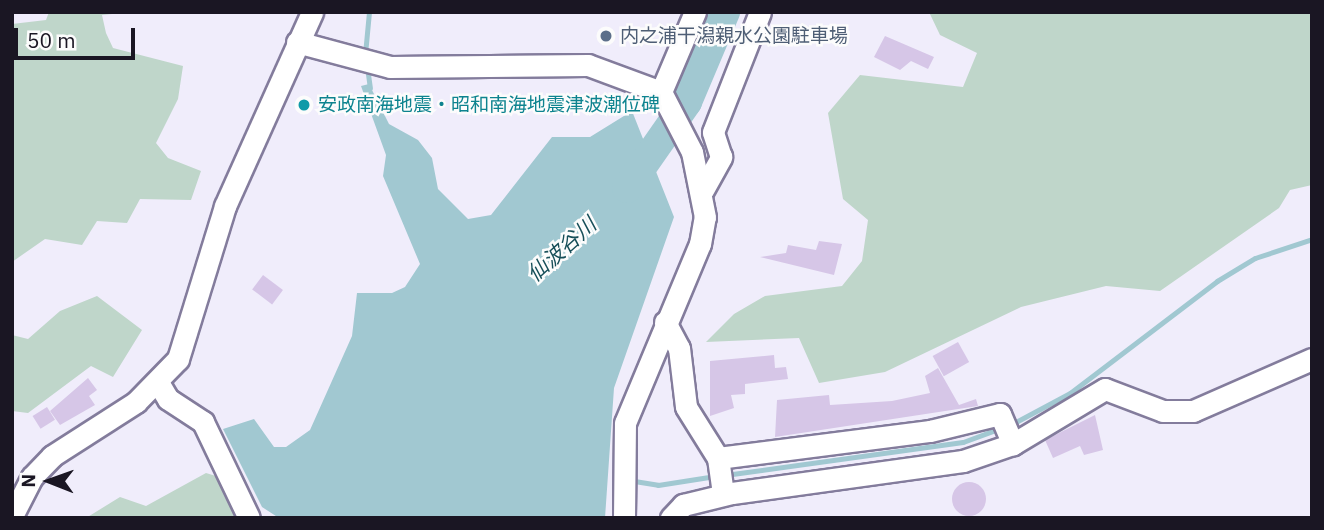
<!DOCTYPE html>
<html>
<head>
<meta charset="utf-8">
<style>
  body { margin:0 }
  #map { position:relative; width:1324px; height:530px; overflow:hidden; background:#f0edfb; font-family:"IBM Plex Sans","Noto Sans JP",sans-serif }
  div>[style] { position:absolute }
  .green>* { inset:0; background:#bfd6ca }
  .water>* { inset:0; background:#a1c8d1 }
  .stream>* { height:5px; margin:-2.5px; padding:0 2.5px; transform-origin:2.5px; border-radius:2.5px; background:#a1c8d1 }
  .river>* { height:30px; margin:-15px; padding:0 15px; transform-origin:15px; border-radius:15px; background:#a1c8d1 }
  .building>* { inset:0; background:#d6c6e7; transform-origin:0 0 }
  .round { border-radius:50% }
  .roads { filter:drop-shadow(2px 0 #837c9c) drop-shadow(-2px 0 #837c9c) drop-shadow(0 2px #837c9c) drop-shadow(0 -2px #837c9c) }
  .minor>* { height:21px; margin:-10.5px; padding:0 10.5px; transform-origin:10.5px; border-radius:10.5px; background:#fff }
  .dots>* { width:19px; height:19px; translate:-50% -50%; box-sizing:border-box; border:4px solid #fcfcfc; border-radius:50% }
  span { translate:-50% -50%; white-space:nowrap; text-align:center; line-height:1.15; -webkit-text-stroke:5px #fcfcfc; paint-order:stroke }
  .service-label { font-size:19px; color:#4e5e75 }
  .left { translate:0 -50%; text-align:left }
  .culture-label { font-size:19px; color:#0d838f }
  .water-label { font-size:21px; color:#174f59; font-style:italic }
  .frame { position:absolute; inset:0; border:14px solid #1a1623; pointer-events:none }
  .north { position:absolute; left:14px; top:446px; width:70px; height:70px; -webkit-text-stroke:5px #fcfcfc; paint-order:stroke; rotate:271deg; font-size:19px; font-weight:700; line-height:28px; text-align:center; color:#1a1623 }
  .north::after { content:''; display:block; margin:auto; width:24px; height:32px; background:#1a1623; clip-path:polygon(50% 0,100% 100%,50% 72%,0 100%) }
  .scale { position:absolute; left:14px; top:28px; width:121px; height:32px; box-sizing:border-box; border:4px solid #1a1623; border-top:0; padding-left:9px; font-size:21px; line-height:24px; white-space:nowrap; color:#1a1623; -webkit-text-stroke:5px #fcfcfc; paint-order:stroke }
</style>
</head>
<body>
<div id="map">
  <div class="green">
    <i style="clip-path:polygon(49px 12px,132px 12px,102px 15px,106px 33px,113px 48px,183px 66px,178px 99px,156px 143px,168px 158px,201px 171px,191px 200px,140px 199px,127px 223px,97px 221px,82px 245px,45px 239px,12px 262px,12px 24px,46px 20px)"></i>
    <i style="clip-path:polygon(929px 12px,1312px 12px,1312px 185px,1290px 190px,1279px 208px,1160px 291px,1106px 286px,1021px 307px,885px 372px,819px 383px,799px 338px,706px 342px,734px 314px,765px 296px,842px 286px,862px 261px,868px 220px,843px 199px,828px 113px,860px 75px,963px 87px,977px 53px,940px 35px)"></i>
    <i style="clip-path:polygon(97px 296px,142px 330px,113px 377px,91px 366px,28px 413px,12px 411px,12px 335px,28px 339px,60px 311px)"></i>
    <i style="clip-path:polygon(206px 473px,229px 480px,241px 518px,86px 518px,120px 497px,146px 506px)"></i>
  </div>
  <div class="water">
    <i style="clip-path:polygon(369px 84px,389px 124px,418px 140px,432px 158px,438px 189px,468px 219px,491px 215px,552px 137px,590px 137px,632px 111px,674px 217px,614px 388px,605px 518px,279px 518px,262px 507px,223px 429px,254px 419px,274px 447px,286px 447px,310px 430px,352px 336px,357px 293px,392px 293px,405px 287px,420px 264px,383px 176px,386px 155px,361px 86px)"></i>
  </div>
  <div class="stream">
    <i style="left:365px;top:54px;width:42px;rotate:-84.6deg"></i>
    <i style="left:367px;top:67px;width:21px;rotate:82deg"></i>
    <i style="left:1010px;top:425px;width:68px;rotate:-28.1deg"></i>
    <i style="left:1070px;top:393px;width:185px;rotate:-37.3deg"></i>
    <i style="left:1217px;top:281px;width:44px;rotate:-31.2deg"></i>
    <i style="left:1255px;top:258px;width:60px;rotate:-18.4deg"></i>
    <i style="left:725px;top:475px;width:240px;rotate:-7.9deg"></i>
    <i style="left:963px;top:442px;width:40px;rotate:-20.2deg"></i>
    <i style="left:628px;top:480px;width:30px;rotate:9deg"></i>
    <i style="left:658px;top:485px;width:58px;rotate:-9deg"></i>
  </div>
  <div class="river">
    <i style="left:627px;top:188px;width:105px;rotate:-55.1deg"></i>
    <i style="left:687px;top:102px;width:98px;rotate:-67.1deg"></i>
  </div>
  <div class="building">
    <i style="clip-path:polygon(885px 36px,934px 57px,928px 69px,911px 61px,900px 70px,874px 57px)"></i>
    <i style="clip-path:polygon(819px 241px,842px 244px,834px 275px,760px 257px,786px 253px,788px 245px,816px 250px)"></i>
    <i style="left:263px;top:275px;width:25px;height:18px;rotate:37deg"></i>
    <i style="left:958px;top:342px;width:23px;height:29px;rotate:61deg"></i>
    <i style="clip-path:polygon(774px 355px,775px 368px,786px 367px,788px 379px,745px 384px,745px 394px,731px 395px,734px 408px,710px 416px,710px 361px)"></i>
    <i style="clip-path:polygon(938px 368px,959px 405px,976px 399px,978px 406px,775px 437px,777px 400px,829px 395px,830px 405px,892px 401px,930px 393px,925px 376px)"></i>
    <i style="clip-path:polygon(88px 378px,97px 390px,89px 396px,95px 405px,60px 425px,50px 411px)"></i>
    <i style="left:47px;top:407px;width:15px;height:17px;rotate:58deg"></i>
    <i style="clip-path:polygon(1095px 415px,1103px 450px,1084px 455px,1080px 446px,1053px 458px,1045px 440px)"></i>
    <i class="round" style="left:952px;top:482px;width:34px;height:34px"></i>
  </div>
  <div class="roads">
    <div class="minor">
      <i style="left:297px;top:42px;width:96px;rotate:15deg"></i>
      <i style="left:390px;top:67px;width:198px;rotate:-0.6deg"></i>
      <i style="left:588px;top:65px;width:78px;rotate:20.3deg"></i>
      <i style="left:703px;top:190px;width:38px;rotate:-61deg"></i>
      <i style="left:721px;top:157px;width:26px;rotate:-108deg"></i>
      <i style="left:713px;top:132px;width:129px;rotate:-68.6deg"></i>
      <i style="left:665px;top:322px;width:30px;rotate:62deg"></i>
      <i style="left:679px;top:348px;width:59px;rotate:83.2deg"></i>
      <i style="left:686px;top:407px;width:60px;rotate:57.9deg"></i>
      <i style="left:718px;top:458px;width:37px;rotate:82deg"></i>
      <i style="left:159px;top:384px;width:17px;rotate:59deg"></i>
      <i style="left:168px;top:399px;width:42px;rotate:33.3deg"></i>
      <i style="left:203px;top:422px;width:106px;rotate:64.4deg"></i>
      <i style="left:718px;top:458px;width:214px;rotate:-7.3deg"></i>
      <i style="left:930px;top:431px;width:72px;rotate:-13.7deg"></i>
      <i style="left:1000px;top:414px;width:33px;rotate:67deg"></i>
      <i style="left:12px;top:516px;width:44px;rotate:-62.9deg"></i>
      <i style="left:32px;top:477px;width:29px;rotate:-46deg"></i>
      <i style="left:52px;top:456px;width:100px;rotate:-32.7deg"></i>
      <i style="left:136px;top:402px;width:60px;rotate:-45.7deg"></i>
      <i style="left:178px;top:359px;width:160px;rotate:-72.9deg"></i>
      <i style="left:225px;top:206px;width:213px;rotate:-65.8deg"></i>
      <i style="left:624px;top:518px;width:95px;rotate:-89.4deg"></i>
      <i style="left:625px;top:423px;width:194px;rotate:-67.3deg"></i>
      <i style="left:700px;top:244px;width:27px;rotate:-80deg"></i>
      <i style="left:705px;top:217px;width:66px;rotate:-101.3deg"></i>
      <i style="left:692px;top:152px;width:68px;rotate:-117.3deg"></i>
      <i style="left:661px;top:92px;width:87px;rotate:-67deg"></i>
      <i style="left:671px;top:518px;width:18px;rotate:-47deg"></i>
      <i style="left:683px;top:505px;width:50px;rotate:-13.8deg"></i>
      <i style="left:732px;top:493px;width:233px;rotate:-7.9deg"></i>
      <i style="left:963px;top:461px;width:53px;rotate:-18.8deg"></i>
      <i style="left:1013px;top:444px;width:107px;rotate:-30.9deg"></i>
      <i style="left:1105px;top:389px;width:62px;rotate:20.8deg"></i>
      <i style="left:1163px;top:411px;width:30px"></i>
      <i style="left:1193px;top:411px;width:130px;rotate:-23.6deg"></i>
    </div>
  </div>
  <div class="dots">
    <i style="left:606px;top:36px;background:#5c6f8a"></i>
    <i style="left:304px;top:105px;background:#0f9aa8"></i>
  </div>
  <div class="service-label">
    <span class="left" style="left:620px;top:36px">内之浦干潟親水公園駐車場</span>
  </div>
  <div class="culture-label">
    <span class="left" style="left:318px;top:105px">安政南海地震・昭和南海地震津波潮位碑</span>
  </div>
  <div class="water-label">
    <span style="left:561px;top:249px;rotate:-42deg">仙波谷川</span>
  </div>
  <div class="frame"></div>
  <div class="north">N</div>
  <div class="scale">50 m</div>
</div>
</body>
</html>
